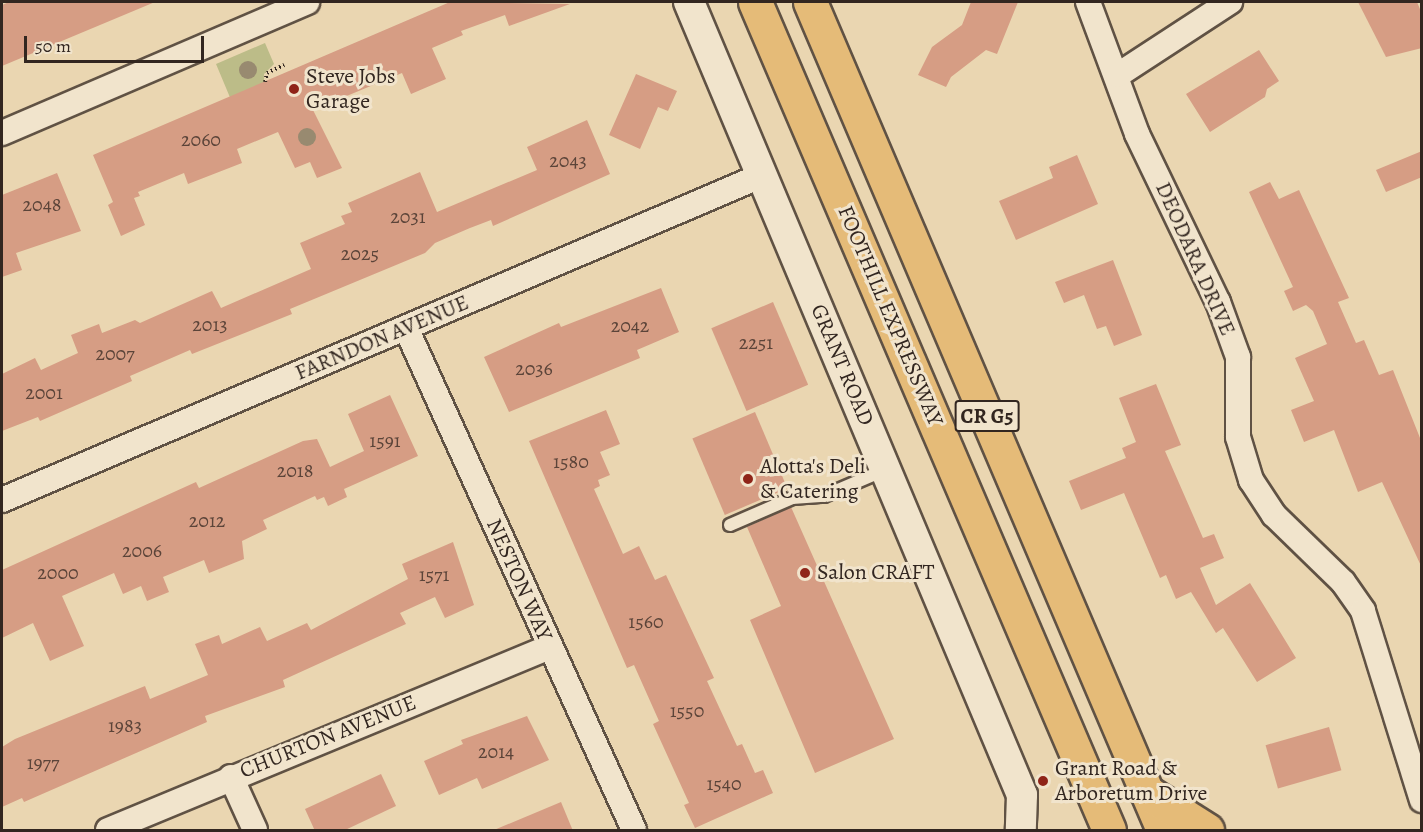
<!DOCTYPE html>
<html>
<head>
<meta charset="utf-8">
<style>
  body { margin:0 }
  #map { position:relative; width:1423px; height:832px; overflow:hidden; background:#ead6b1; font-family:Alegreya,serif }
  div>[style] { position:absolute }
  .green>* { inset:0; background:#bcbc88 }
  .building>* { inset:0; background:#d69d84; transform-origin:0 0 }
  .path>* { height:4px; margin-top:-2px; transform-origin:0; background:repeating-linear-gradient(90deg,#322620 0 1.5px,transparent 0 4.5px) }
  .roads { filter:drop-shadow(2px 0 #605244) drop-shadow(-2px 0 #605244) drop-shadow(0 2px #605244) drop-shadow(0 -2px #605244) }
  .service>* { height:12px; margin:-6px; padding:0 6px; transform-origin:6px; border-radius:6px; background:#f1e4cc }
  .minor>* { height:24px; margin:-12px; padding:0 12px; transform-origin:12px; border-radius:12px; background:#f1e4cc }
  .tertiary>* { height:30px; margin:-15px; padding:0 15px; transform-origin:15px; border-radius:15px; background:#f1e4cc }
  .trunk>* { height:33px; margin:-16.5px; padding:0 16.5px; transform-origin:16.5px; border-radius:16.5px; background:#e5bb78 }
  .trees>* { width:18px; height:18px; margin:-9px; border-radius:50%; background:#988a70 }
  .dots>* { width:16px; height:16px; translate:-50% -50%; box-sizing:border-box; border:3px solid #f1e4cc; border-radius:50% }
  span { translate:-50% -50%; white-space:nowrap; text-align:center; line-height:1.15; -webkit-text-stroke:6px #f1e4cc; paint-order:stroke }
  .number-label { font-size:20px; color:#5b4439 }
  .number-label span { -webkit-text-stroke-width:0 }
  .shield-label span { padding:2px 4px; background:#f1e4cc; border:2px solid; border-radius:4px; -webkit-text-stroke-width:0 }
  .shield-label { font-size:21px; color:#322620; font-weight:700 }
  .poi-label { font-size:22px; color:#322620 }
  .left { translate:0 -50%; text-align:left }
  .street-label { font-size:22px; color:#322620 }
  .frame { position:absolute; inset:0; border:3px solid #322620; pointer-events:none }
  .scale { position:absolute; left:24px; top:36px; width:180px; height:27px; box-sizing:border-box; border:3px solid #322620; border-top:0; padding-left:8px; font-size:18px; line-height:21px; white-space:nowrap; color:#322620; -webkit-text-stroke:4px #f1e4cc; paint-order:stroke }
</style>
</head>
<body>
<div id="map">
  <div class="green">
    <i style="clip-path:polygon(265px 43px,274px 64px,264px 74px,264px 82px,234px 107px,216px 64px)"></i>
  </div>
  <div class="building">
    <i style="clip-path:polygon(9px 2px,155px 2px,2px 66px,2px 5px)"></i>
    <i style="clip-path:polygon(450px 2px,570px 4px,509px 26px,505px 15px,461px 31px,463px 35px,432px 48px,446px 79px,411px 94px,402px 73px,313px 110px,342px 168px,317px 178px,310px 162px,295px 168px,278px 132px,237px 149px,242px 163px,188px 184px,184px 173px,138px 192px,140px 196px,134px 198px,145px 225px,121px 236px,108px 205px,113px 202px,93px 155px)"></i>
    <i style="clip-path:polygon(971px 2px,1018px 2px,997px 54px,986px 50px,951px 77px,946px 87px,918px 75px,932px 47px,962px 25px)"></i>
    <i style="clip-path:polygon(1358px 2px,1417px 2px,1422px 14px,1422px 48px,1386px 57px)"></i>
    <i style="clip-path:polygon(1259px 50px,1279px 81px,1267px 89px,1265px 97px,1210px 132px,1186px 94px)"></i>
    <i style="clip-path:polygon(636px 74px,677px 91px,668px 111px,658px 107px,640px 149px,609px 135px)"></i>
    <i style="clip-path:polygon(587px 120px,610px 174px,493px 226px,491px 220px,470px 228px,435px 243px,425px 253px,290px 309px,292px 314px,192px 354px,190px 350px,130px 376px,132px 381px,40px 421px,38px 417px,2px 431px,2px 374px,35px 358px,41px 370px,78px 353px,71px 335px,99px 324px,102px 333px,135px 320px,140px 323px,212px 291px,221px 308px,311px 269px,300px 243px,345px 224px,341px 216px,352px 212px,348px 203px,420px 172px,437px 212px,537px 170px,527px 147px)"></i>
    <i style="clip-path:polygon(1422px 151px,1422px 177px,1386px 192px,1376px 170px)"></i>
    <i style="clip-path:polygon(1077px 155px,1098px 204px,1016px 240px,999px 201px,1053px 178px,1049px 167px)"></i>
    <i style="clip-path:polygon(57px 173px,81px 231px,16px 253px,22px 270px,2px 277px,2px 195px)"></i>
    <i style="clip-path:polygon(1270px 182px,1279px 199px,1299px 190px,1349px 298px,1338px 302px,1356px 343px,1364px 340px,1379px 375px,1393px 370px,1422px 443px,1422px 568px,1382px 482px,1358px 492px,1334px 430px,1304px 442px,1291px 410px,1314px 401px,1295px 358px,1327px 344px,1313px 311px,1306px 305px,1293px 311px,1284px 291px,1293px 287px,1249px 192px)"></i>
    <i style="clip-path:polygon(1113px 260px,1142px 335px,1114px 346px,1106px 326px,1097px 329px,1084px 295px,1064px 303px,1055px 282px)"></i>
    <i style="clip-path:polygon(661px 288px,679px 332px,637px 350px,640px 358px,509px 412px,484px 357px,559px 323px,561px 327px)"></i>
    <i style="left:773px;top:302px;width:90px;height:67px;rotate:67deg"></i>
    <i style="clip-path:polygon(1156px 384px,1181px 445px,1165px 451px,1203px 538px,1214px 534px,1224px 558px,1200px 568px,1216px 605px,1250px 583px,1296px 658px,1257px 682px,1223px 628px,1216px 633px,1191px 592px,1176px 599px,1166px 575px,1160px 578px,1124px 493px,1081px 510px,1069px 481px,1126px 458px,1122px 448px,1136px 442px,1119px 398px)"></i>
    <i style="clip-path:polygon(390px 395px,418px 456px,344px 489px,347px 497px,328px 506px,324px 497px,317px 500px,315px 496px,263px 520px,267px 529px,242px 541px,244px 559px,209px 573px,204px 560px,163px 577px,169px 592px,147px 601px,141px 586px,123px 594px,114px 573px,62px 596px,84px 646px,50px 661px,33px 623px,2px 638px,2px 570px,196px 482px,199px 488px,303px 441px,317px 439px,330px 467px,364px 451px,348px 414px)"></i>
    <i style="clip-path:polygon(606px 410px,620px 444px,600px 452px,610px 475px,598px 480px,600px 486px,594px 489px,623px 554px,639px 546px,655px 580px,666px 575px,714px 678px,707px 681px,737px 746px,742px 744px,755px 773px,763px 770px,773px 793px,695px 828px,684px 805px,689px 803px,653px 724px,659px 721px,634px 665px,627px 668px,529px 441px)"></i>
    <i style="left:755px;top:412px;width:83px;height:68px;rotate:67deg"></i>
    <i style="clip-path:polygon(791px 507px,894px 739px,815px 773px,750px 620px,781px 606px,747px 527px)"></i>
    <i style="clip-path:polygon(453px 542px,474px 605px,445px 618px,435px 597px,400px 613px,406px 624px,283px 680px,285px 687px,205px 716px,207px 722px,24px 802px,22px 798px,2px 807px,2px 747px,15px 739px,145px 686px,150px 699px,208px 675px,195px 644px,219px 635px,222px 644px,260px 627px,267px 641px,307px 623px,311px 630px,408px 579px,402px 564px)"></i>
    <i style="clip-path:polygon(527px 716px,549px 760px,482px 789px,477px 778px,439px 795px,424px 761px,463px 744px,461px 740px)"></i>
    <i style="left:1329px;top:727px;width:45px;height:66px;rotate:74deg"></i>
    <i style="clip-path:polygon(381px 774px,396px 806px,343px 831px,315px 831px,305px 809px)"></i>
    <i style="clip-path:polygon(561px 802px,573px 831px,494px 831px,494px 830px)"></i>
  </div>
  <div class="path">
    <i style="left:265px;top:82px;width:9px;rotate:-77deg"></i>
    <i style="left:267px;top:73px;width:19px;rotate:-25deg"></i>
  </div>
  <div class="roads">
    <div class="service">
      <i style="left:730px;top:525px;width:68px;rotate:-23.5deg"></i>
      <i style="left:792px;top:498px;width:32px;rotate:-4deg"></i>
      <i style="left:824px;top:496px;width:66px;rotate:-23.1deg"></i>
    </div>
    <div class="minor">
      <i style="left:1088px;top:2px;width:141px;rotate:69.6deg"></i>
      <i style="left:1137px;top:134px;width:187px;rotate:64.3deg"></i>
      <i style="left:1218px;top:302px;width:59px;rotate:70deg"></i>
      <i style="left:1238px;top:357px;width:80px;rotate:90deg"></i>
      <i style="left:1238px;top:437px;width:45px;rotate:73.2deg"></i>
      <i style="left:1251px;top:480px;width:42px;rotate:56.7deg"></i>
      <i style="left:1274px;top:515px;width:96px;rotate:44.2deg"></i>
      <i style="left:1343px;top:582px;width:35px;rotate:55deg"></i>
      <i style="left:1363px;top:611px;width:198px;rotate:72.7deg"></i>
      <i style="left:1118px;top:75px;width:134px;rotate:-33.1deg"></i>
      <i style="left:2px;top:133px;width:332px;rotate:-23.2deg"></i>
      <i style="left:406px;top:328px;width:551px;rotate:65.57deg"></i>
      <i style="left:2px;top:500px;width:827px;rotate:-23.13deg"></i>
      <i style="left:231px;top:777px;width:58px;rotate:65.6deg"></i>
      <i style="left:108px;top:830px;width:477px;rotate:-22.5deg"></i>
    </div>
    <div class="tertiary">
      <i style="left:689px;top:2px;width:860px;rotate:67.22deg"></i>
      <i style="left:1022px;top:795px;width:35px;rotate:92deg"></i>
    </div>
    <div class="trunk">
      <i style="left:755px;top:2px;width:900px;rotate:66.85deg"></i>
      <i style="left:810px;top:2px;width:900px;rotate:66.91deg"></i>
      <i style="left:1147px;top:792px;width:71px;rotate:32.3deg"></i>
    </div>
  </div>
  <div class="trees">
    <i style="left:248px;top:70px"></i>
    <i style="left:307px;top:137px"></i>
  </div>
  <div class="dots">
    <i style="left:294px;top:89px;background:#8f2418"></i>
    <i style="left:748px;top:479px;background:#8f2418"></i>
    <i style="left:805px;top:573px;background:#8f2418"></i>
    <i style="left:1043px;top:781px;background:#8f2418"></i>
  </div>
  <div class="number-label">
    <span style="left:201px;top:139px">2060</span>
    <span style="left:568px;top:160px">2043</span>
    <span style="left:42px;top:204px">2048</span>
    <span style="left:408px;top:216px">2031</span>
    <span style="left:360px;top:253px">2025</span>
    <span style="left:210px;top:324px">2013</span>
    <span style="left:630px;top:325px">2042</span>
    <span style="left:756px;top:342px">2251</span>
    <span style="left:115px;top:353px">2007</span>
    <span style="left:534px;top:368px">2036</span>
    <span style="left:44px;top:392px">2001</span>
    <span style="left:385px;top:440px">1591</span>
    <span style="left:571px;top:461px">1580</span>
    <span style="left:295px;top:470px">2018</span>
    <span style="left:207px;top:520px">2012</span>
    <span style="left:142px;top:550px">2006</span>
    <span style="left:58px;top:572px">2000</span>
    <span style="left:434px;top:574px">1571</span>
    <span style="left:646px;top:621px">1560</span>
    <span style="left:687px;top:710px">1550</span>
    <span style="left:125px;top:725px">1983</span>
    <span style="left:496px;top:751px">2014</span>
    <span style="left:43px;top:762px">1977</span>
    <span style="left:724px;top:783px">1540</span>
  </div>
  <div class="shield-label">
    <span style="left:987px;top:416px">CR G5</span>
  </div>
  <div class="poi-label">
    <span class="left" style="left:306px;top:89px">Steve Jobs<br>Garage</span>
    <span class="left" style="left:760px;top:479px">Alotta's Deli<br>&amp; Catering</span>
    <span class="left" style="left:817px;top:573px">Salon CRAFT</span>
    <span class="left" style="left:1055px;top:781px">Grant Road &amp;<br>Arboretum Drive</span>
  </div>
  <div class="street-label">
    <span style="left:1195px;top:259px;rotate:66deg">DEODARA DRIVE</span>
    <span style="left:890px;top:316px;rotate:67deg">FOOTHILL EXPRESSWAY</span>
    <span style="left:382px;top:338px;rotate:-23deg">FARNDON AVENUE</span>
    <span style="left:842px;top:365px;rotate:67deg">GRANT ROAD</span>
    <span style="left:519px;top:580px;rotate:66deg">NESTON WAY</span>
    <span style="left:328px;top:737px;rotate:-22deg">CHURTON AVENUE</span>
  </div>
  <div class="frame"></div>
  <div class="scale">50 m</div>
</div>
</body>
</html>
